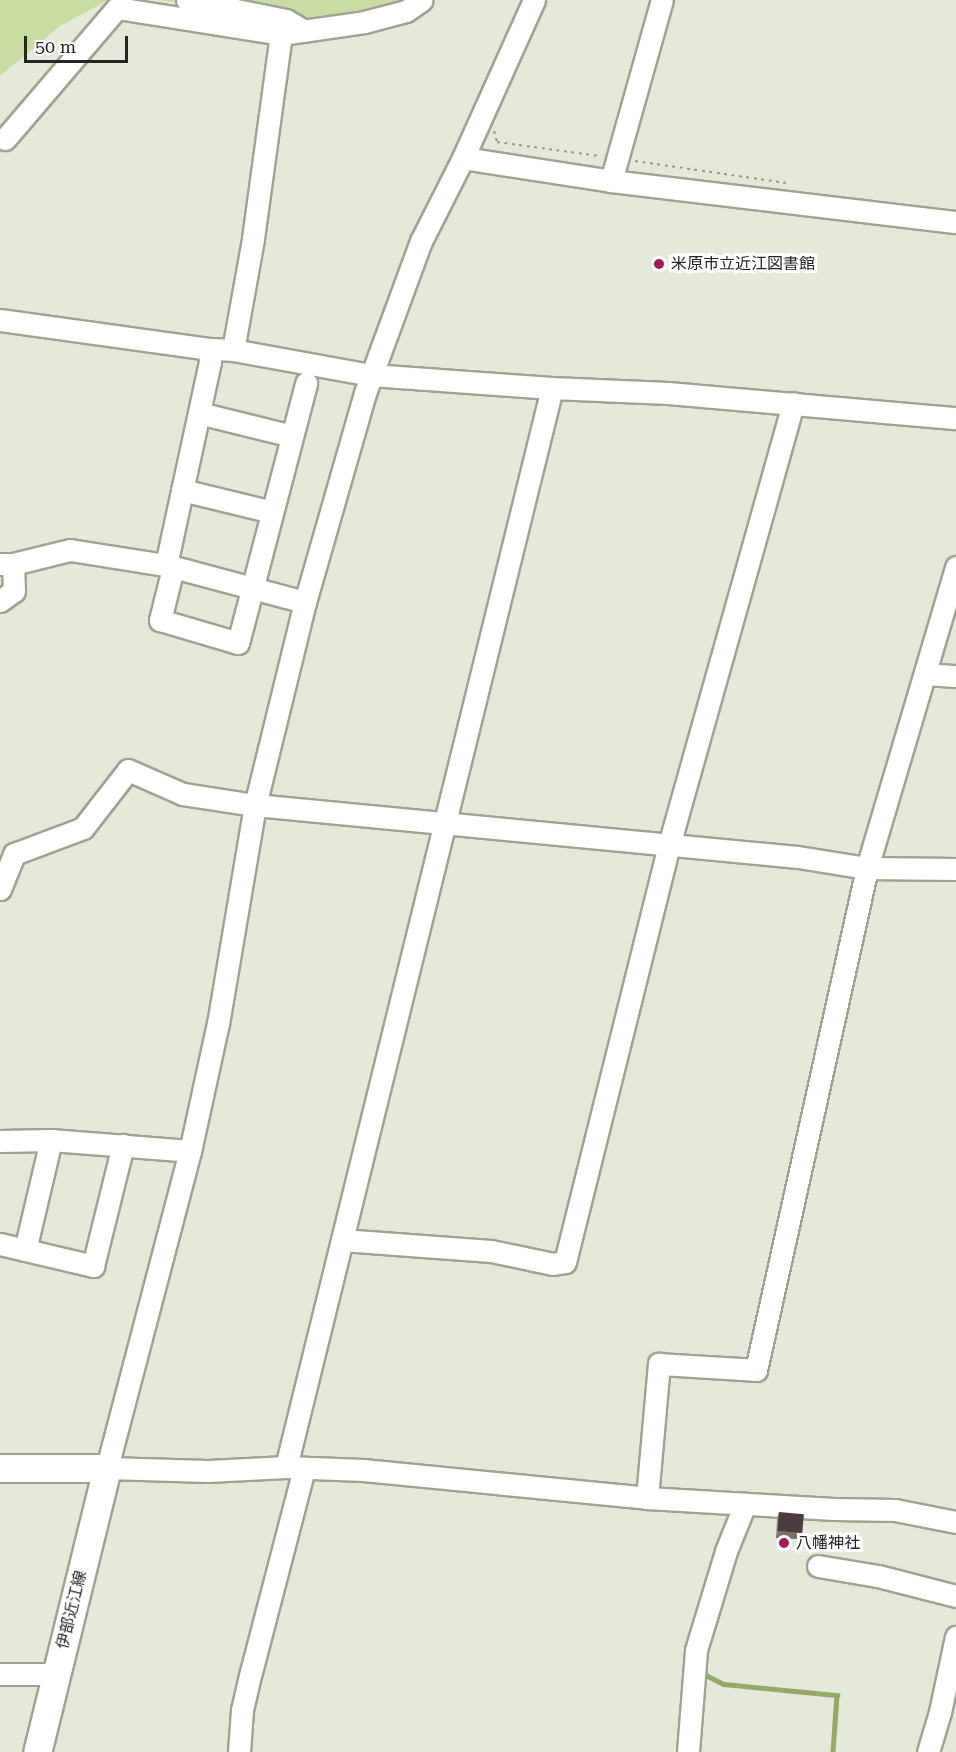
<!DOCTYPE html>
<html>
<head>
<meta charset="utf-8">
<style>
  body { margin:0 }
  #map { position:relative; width:956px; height:1752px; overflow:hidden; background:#e4e9d9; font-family:"Roboto Serif","Noto Sans JP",serif }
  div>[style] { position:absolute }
  .green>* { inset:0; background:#cadba3 }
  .stream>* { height:4.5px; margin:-2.25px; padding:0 2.25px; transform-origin:2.25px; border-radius:2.25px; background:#96a86a }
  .path>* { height:2px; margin-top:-1px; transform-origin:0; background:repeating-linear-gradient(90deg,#94978c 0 3px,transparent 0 7.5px) }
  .roads { filter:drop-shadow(2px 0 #9ea394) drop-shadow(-2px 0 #9ea394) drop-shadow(0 2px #9ea394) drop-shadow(0 -2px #9ea394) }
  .minor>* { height:21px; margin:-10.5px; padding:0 10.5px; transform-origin:10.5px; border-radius:10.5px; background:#fff }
  .major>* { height:27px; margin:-13.5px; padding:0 13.5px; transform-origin:13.5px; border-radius:13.5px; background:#fff }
  .wall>* { inset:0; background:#98928c }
  .shaded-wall>* { inset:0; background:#7a706e }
  .building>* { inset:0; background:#4c3c40; transform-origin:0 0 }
  .dots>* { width:16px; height:16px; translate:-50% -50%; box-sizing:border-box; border:3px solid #fff; border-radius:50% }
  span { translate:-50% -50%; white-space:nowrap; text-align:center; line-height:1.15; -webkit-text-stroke:6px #fff; paint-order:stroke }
  .poi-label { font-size:16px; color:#252621 }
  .left { translate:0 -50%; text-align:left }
  .street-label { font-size:16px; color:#252621 }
  .scale { position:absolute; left:24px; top:36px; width:104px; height:27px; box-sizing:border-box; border:3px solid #252621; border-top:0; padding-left:8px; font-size:18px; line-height:21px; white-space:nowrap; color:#252621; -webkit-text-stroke:4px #fff; paint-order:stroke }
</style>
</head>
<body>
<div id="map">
  <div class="green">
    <i style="clip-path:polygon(0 0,108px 0,60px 26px,0 76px)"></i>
    <i style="clip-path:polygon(158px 0,404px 0,390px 11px,314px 26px,269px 5px,245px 2px,197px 5px)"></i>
  </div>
  <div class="stream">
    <i style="left:704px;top:1674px;width:22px;rotate:27deg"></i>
    <i style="left:724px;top:1684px;width:114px;rotate:5.6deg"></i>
    <i style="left:837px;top:1695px;width:57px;rotate:94deg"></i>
  </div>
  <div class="path">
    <i style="left:494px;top:131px;width:11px;rotate:75deg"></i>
    <i style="left:497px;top:142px;width:103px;rotate:7.8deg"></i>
    <i style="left:635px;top:161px;width:153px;rotate:8.3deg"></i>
  </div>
  <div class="roads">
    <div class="minor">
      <i style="left:187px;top:0;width:101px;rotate:11.4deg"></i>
      <i style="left:286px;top:20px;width:21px;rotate:31deg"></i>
      <i style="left:534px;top:0;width:173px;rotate:114.2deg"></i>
      <i style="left:463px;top:158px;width:93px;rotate:116.8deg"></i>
      <i style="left:421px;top:241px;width:162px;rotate:110.2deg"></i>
      <i style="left:365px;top:393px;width:217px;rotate:106deg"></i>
      <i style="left:305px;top:602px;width:209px;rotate:103.8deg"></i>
      <i style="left:255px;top:805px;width:221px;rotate:99.6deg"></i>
      <i style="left:218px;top:1023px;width:131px;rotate:102.3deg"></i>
      <i style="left:190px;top:1151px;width:328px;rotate:104.7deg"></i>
      <i style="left:107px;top:1468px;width:101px;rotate:1.7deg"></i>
      <i style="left:208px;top:1471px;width:78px;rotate:-2.9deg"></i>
      <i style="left:286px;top:1467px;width:77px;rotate:2.2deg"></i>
      <i style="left:363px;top:1470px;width:285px;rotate:5.6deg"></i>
      <i style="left:647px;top:1498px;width:187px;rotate:3.4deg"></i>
      <i style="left:834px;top:1509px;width:61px;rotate:0.9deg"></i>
      <i style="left:895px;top:1510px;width:62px;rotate:11.1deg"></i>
      <i style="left:281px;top:34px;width:207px;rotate:97.8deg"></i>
      <i style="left:253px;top:239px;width:113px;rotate:100.2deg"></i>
      <i style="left:233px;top:350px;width:140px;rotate:10.3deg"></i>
      <i style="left:371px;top:375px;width:181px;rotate:4.1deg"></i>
      <i style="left:552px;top:388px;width:1111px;rotate:103.85deg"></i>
      <i style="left:5px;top:139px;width:172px;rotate:-49.5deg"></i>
      <i style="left:117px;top:8px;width:166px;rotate:9deg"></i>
      <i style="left:281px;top:34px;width:84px;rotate:-8.2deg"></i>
      <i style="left:364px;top:22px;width:43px;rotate:-14.7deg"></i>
      <i style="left:406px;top:11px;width:19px;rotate:-35deg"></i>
      <i style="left:463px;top:158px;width:150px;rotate:8.8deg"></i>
      <i style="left:611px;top:181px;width:347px;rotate:6.8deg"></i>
      <i style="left:611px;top:181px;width:188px;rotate:-74.3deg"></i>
      <i style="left:0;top:320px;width:211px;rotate:7.9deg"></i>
      <i style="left:552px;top:388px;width:116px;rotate:2.5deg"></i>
      <i style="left:668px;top:393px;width:289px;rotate:5deg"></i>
      <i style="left:199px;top:413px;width:96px;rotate:13.9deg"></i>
      <i style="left:182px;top:490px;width:93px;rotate:13.7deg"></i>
      <i style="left:0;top:564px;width:13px"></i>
      <i style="left:13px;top:564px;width:59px;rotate:-13.8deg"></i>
      <i style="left:70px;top:550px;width:97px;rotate:8.9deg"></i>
      <i style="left:166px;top:565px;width:144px;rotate:14.9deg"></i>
      <i style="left:166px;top:565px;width:208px;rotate:-77.8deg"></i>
      <i style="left:210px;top:362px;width:13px;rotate:-94deg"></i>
      <i style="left:209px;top:349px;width:24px;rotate:2deg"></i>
      <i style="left:173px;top:568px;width:54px;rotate:104deg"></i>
      <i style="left:160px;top:620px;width:81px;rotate:16.4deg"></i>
      <i style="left:238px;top:643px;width:269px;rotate:-75.3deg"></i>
      <i style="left:0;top:601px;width:17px;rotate:-36deg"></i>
      <i style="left:14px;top:591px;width:27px;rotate:-92deg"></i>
      <i style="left:925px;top:674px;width:31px;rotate:4deg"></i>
      <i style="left:0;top:889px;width:38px;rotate:-68deg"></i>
      <i style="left:14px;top:854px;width:74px;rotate:-20.6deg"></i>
      <i style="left:83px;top:828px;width:73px;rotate:-52.2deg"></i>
      <i style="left:128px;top:770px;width:60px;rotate:23.6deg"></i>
      <i style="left:183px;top:794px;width:73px;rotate:8.7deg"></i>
      <i style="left:255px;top:805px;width:545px;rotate:5.47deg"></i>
      <i style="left:798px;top:857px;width:70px;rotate:9.1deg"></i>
      <i style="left:867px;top:868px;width:89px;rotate:0.6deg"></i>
      <i style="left:0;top:1141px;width:51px;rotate:-1.1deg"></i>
      <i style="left:51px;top:1140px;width:139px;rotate:4.5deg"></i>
      <i style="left:342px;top:1240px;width:149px;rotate:4.2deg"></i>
      <i style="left:491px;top:1251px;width:63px;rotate:11.8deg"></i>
      <i style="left:553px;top:1264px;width:12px;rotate:-9deg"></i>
      <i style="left:565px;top:1262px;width:430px;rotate:-76deg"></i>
      <i style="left:669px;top:845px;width:459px;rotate:-74.3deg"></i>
      <i style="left:0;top:1244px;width:96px;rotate:13.3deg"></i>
      <i style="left:93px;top:1266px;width:125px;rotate:-76.1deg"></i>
      <i style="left:25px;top:1250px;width:113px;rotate:-76.7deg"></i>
      <i style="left:647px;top:1498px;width:135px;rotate:-84.9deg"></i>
      <i style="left:659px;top:1364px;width:97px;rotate:3.5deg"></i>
      <i style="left:756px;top:1370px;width:514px;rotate:-77.53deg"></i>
      <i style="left:867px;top:868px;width:314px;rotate:-73.5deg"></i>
      <i style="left:818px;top:1566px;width:61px;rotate:9.5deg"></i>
      <i style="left:878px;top:1576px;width:81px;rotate:14.4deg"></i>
      <i style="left:0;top:1674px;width:56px"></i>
      <i style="left:239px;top:1752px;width:42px;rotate:-85.9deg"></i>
      <i style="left:242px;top:1710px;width:39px;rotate:-77deg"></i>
      <i style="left:251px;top:1672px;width:211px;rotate:-75.4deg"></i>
      <i style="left:688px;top:1752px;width:102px;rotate:-85.5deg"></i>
      <i style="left:696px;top:1650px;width:103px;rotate:-73.1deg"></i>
      <i style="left:726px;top:1551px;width:51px;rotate:-68deg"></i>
      <i style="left:928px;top:1752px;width:42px;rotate:-73.3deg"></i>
      <i style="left:940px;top:1712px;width:77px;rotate:-78deg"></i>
    </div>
    <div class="major">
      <i style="left:0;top:1468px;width:107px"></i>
      <i style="left:107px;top:1468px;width:292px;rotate:103.8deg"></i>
    </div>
  </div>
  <div class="wall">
    <i style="clip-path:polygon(779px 1512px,802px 1533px,800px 1539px,776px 1538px,777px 1518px)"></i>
  </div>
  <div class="shaded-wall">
    <i style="clip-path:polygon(778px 1531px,802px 1533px,800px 1539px,776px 1538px)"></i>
  </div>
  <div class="building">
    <i style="left:779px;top:1512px;width:25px;height:19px;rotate:5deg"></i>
  </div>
  <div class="dots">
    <i style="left:659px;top:264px;background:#a71857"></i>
    <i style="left:784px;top:1543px;background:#a71857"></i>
  </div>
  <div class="poi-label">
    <span class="left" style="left:671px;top:264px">米原市立近江図書館</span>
    <span class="left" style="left:796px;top:1543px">八幡神社</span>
  </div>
  <div class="street-label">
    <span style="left:72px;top:1610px;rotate:-76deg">伊部近江線</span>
  </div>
  <div class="scale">50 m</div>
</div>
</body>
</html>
